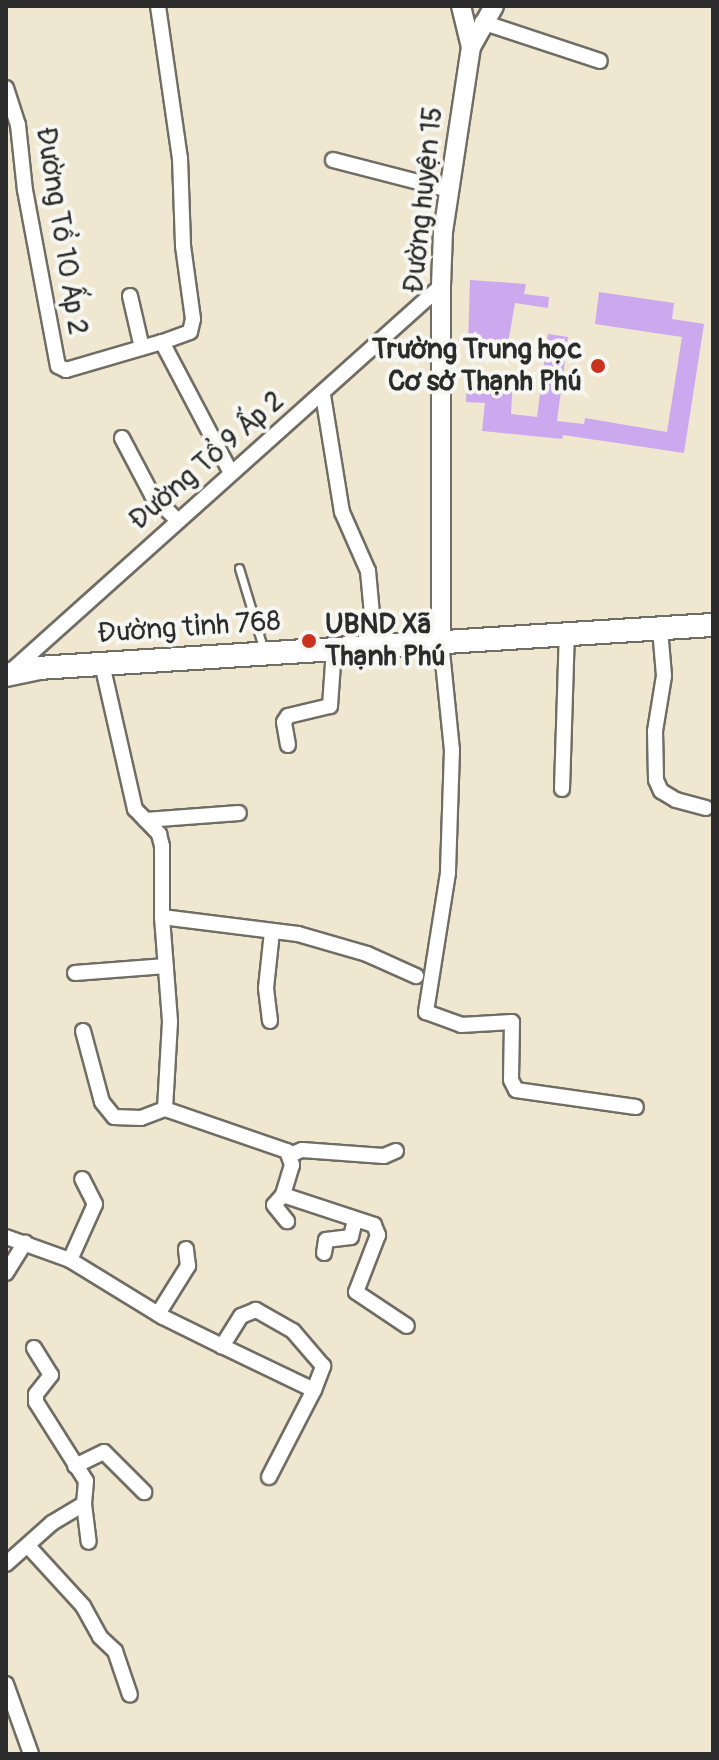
<!DOCTYPE html>
<html>
<head>
<meta charset="utf-8">
<style>
  body { margin:0 }
  #map { position:relative; width:719px; height:1760px; overflow:hidden; background:#f0e7d0; font-family:Pangolin,sans-serif }
  div>[style] { position:absolute }
  .building>* { inset:0; background:#cca8ef }
  .roads { filter:drop-shadow(2px 0 #706d65) drop-shadow(-2px 0 #706d65) drop-shadow(0 2px #706d65) drop-shadow(0 -2px #706d65) }
  .service>* { height:7px; margin:-3.5px; padding:0 3.5px; transform-origin:3.5px; border-radius:3.5px; background:#fff }
  .minor>* { height:14px; margin:-7px; padding:0 7px; transform-origin:7px; border-radius:7px; background:#fff }
  .tertiary>* { height:18px; margin:-9px; padding:0 9px; transform-origin:9px; border-radius:9px; background:#fff }
  .primary>* { height:22px; margin:-11px; padding:0 11px; transform-origin:11px; border-radius:11px; background:#fff }
  .dots>* { width:22px; height:22px; translate:-50% -50%; box-sizing:border-box; border:4px solid #f6f6f2; border-radius:50% }
  span { translate:-50% -50%; white-space:nowrap; text-align:center; line-height:1.15; -webkit-text-stroke:8px #f6f6f2; paint-order:stroke }
  .street-label { font-size:28px; color:#2b2b2b }
  .poi-label { font-size:28px; color:#2b2b2b; font-weight:700 }
  .right { translate:-100% -50%; text-align:right }
  .left { translate:0 -50%; text-align:left }
  .frame { position:absolute; inset:0; border:8px solid #2b2b2b; pointer-events:none }
</style>
</head>
<body>
<div id="map">
  <div class="building">
    <i style="clip-path:polygon(470px 280px,526px 284px,524px 294px,549px 297px,548px 308px,515px 303px,508px 343px,468px 345px)"></i>
    <i style="clip-path:polygon(599px 292px,674px 303px,672px 319px,704px 324px,684px 453px,563px 435px,562px 439px,482px 431px,485px 403px,466px 402px,467px 374px,513px 377px,511px 414px,537px 417px,548px 334px,568px 337px,557px 421px,584px 424px,585px 418px,667px 432px,682px 337px,595px 324px)"></i>
  </div>
  <div class="roads">
    <div class="service">
      <i style="left:239px;top:568px;width:87px;rotate:73.2deg"></i>
    </div>
    <div class="minor">
      <i style="left:158px;top:6px;width:154px;rotate:81.8deg"></i>
      <i style="left:180px;top:158px;width:88px;rotate:88deg"></i>
      <i style="left:183px;top:246px;width:74px;rotate:82.2deg"></i>
      <i style="left:193px;top:319px;width:13px;rotate:103deg"></i>
      <i style="left:190px;top:332px;width:30px;rotate:160deg"></i>
      <i style="left:482px;top:22px;width:124px;rotate:18.3deg"></i>
      <i style="left:6px;top:88px;width:39px;rotate:72deg"></i>
      <i style="left:18px;top:125px;width:65px;rotate:83.9deg"></i>
      <i style="left:25px;top:190px;width:179px;rotate:79.4deg"></i>
      <i style="left:58px;top:366px;width:9px;rotate:27deg"></i>
      <i style="left:66px;top:370px;width:100px;rotate:-16.3deg"></i>
      <i style="left:162px;top:342px;width:148px;rotate:62.2deg"></i>
      <i style="left:333px;top:160px;width:120px;rotate:14.5deg"></i>
      <i style="left:130px;top:296px;width:53px;rotate:77deg"></i>
      <i style="left:323px;top:395px;width:119px;rotate:80.8deg"></i>
      <i style="left:342px;top:512px;width:64px;rotate:66.2deg"></i>
      <i style="left:368px;top:571px;width:75px;rotate:84.7deg"></i>
      <i style="left:122px;top:438px;width:64px;rotate:62.2deg"></i>
      <i style="left:152px;top:495px;width:37px;rotate:45deg"></i>
      <i style="left:660px;top:629px;width:47px;rotate:85.1deg"></i>
      <i style="left:664px;top:676px;width:56px;rotate:99.3deg"></i>
      <i style="left:655px;top:731px;width:49px;rotate:88.8deg"></i>
      <i style="left:656px;top:780px;width:12px;rotate:66deg"></i>
      <i style="left:661px;top:791px;width:17px;rotate:31deg"></i>
      <i style="left:676px;top:800px;width:31px;rotate:15deg"></i>
      <i style="left:441px;top:642px;width:109px;rotate:84.2deg"></i>
      <i style="left:452px;top:750px;width:123px;rotate:91.9deg"></i>
      <i style="left:448px;top:873px;width:141px;rotate:99deg"></i>
      <i style="left:426px;top:1012px;width:37px;rotate:20deg"></i>
      <i style="left:461px;top:1025px;width:51px;rotate:-3.4deg"></i>
      <i style="left:512px;top:1022px;width:58px;rotate:91deg"></i>
      <i style="left:511px;top:1080px;width:11px;rotate:63deg"></i>
      <i style="left:516px;top:1090px;width:121px;rotate:8.1deg"></i>
      <i style="left:102px;top:664px;width:149px;rotate:77.2deg"></i>
      <i style="left:135px;top:809px;width:35px;rotate:46deg"></i>
      <i style="left:159px;top:834px;width:12px;rotate:76deg"></i>
      <i style="left:162px;top:846px;width:71px;rotate:90deg"></i>
      <i style="left:162px;top:917px;width:137px;rotate:7.1deg"></i>
      <i style="left:298px;top:934px;width:72px;rotate:16.2deg"></i>
      <i style="left:367px;top:954px;width:54px;rotate:24.2deg"></i>
      <i style="left:10px;top:672px;width:579px;rotate:-41.85deg"></i>
      <i style="left:288px;top:745px;width:23px;rotate:-100deg"></i>
      <i style="left:284px;top:722px;width:7px;rotate:-56deg"></i>
      <i style="left:288px;top:716px;width:43px;rotate:-13.4deg"></i>
      <i style="left:330px;top:706px;width:57px;rotate:-86deg"></i>
      <i style="left:562px;top:789px;width:155px;rotate:-88.2deg"></i>
      <i style="left:146px;top:820px;width:93px;rotate:-4.3deg"></i>
      <i style="left:162px;top:917px;width:105px;rotate:85.6deg"></i>
      <i style="left:170px;top:1022px;width:87px;rotate:93.3deg"></i>
      <i style="left:165px;top:1109px;width:129px;rotate:19deg"></i>
      <i style="left:287px;top:1151px;width:15px;rotate:70deg"></i>
      <i style="left:292px;top:1165px;width:31px;rotate:107deg"></i>
      <i style="left:283px;top:1195px;width:96px;rotate:18.2deg"></i>
      <i style="left:374px;top:1225px;width:11px;rotate:68deg"></i>
      <i style="left:378px;top:1235px;width:61px;rotate:111.1deg"></i>
      <i style="left:356px;top:1292px;width:61px;rotate:33.7deg"></i>
      <i style="left:75px;top:973px;width:91px;rotate:-4.4deg"></i>
      <i style="left:270px;top:1021px;width:33px;rotate:-97deg"></i>
      <i style="left:266px;top:988px;width:56px;rotate:-83.9deg"></i>
      <i style="left:83px;top:1031px;width:73px;rotate:75deg"></i>
      <i style="left:102px;top:1102px;width:19px;rotate:51deg"></i>
      <i style="left:114px;top:1117px;width:27px;rotate:2deg"></i>
      <i style="left:141px;top:1118px;width:26px;rotate:-21deg"></i>
      <i style="left:290px;top:1155px;width:13px;rotate:-23deg"></i>
      <i style="left:302px;top:1150px;width:82px;rotate:4.2deg"></i>
      <i style="left:384px;top:1156px;width:13px;rotate:-23deg"></i>
      <i style="left:283px;top:1195px;width:13px;rotate:132deg"></i>
      <i style="left:274px;top:1205px;width:21px;rotate:51deg"></i>
      <i style="left:6px;top:1237px;width:68px;rotate:19.8deg"></i>
      <i style="left:70px;top:1260px;width:109px;rotate:31.5deg"></i>
      <i style="left:163px;top:1317px;width:66px;rotate:26.2deg"></i>
      <i style="left:222px;top:1346px;width:102px;rotate:25.6deg"></i>
      <i style="left:314px;top:1390px;width:26px;rotate:-69deg"></i>
      <i style="left:323px;top:1366px;width:46px;rotate:-130.6deg"></i>
      <i style="left:293px;top:1331px;width:43px;rotate:-150.4deg"></i>
      <i style="left:256px;top:1310px;width:16px;rotate:158deg"></i>
      <i style="left:241px;top:1316px;width:36px;rotate:122deg"></i>
      <i style="left:324px;top:1253px;width:13px;rotate:-81deg"></i>
      <i style="left:326px;top:1240px;width:25px;rotate:-7deg"></i>
      <i style="left:351px;top:1237px;width:17px;rotate:-77deg"></i>
      <i style="left:70px;top:1260px;width:61px;rotate:-65.9deg"></i>
      <i style="left:95px;top:1204px;width:28px;rotate:-117deg"></i>
      <i style="left:6px;top:1273px;width:36px;rotate:-58deg"></i>
      <i style="left:158px;top:1314px;width:57px;rotate:-58deg"></i>
      <i style="left:188px;top:1266px;width:17px;rotate:-97deg"></i>
      <i style="left:34px;top:1348px;width:32px;rotate:58deg"></i>
      <i style="left:51px;top:1375px;width:24px;rotate:128deg"></i>
      <i style="left:36px;top:1394px;width:8px;rotate:90deg"></i>
      <i style="left:36px;top:1402px;width:93px;rotate:57.7deg"></i>
      <i style="left:86px;top:1481px;width:23px;rotate:95deg"></i>
      <i style="left:75px;top:1466px;width:32px;rotate:-26deg"></i>
      <i style="left:104px;top:1452px;width:57px;rotate:45deg"></i>
      <i style="left:269px;top:1477px;width:98px;rotate:-62.7deg"></i>
      <i style="left:29px;top:1547px;width:80px;rotate:47.5deg"></i>
      <i style="left:83px;top:1606px;width:35px;rotate:61deg"></i>
      <i style="left:100px;top:1637px;width:21px;rotate:43deg"></i>
      <i style="left:115px;top:1651px;width:46px;rotate:71.2deg"></i>
      <i style="left:6px;top:1564px;width:62px;rotate:-41.7deg"></i>
      <i style="left:52px;top:1523px;width:37px;rotate:-31deg"></i>
      <i style="left:84px;top:1504px;width:38px;rotate:83deg"></i>
      <i style="left:6px;top:1684px;width:74px;rotate:70.3deg"></i>
    </div>
    <div class="tertiary">
      <i style="left:471px;top:47px;width:47px;rotate:-60.7deg"></i>
      <i style="left:441px;top:642px;width:356px;rotate:-90deg"></i>
      <i style="left:441px;top:286px;width:54px;rotate:-87.9deg"></i>
      <i style="left:443px;top:232px;width:187px;rotate:-81.4deg"></i>
      <i style="left:471px;top:47px;width:42px;rotate:-103.7deg"></i>
    </div>
    <div class="primary">
      <i style="left:6px;top:675px;width:33px;rotate:-12deg"></i>
      <i style="left:38px;top:668px;width:676px;rotate:-3.65deg"></i>
    </div>
  </div>
  <div class="dots">
    <i style="left:598px;top:366px;background:#c8321e"></i>
    <i style="left:309px;top:641px;background:#c8321e"></i>
  </div>
  <div class="street-label">
    <span style="left:424px;top:200px;rotate:-84deg">Đường huyện 15</span>
    <span style="left:61px;top:231px;rotate:81deg">Đường Tổ 10 Ấp 2</span>
    <span style="left:207px;top:461px;rotate:-41deg">Đường Tổ 9 Ấp 2</span>
    <span style="left:189px;top:628px;rotate:-4deg">Đường tỉnh 768</span>
  </div>
  <div class="poi-label">
    <span class="right" style="left:582px;top:366px">Trường Trung học<br>Cơ sở Thạnh Phú</span>
    <span class="left" style="left:325px;top:641px">UBND Xã<br>Thạnh Phú</span>
  </div>
  <div class="frame"></div>
</div>
</body>
</html>
